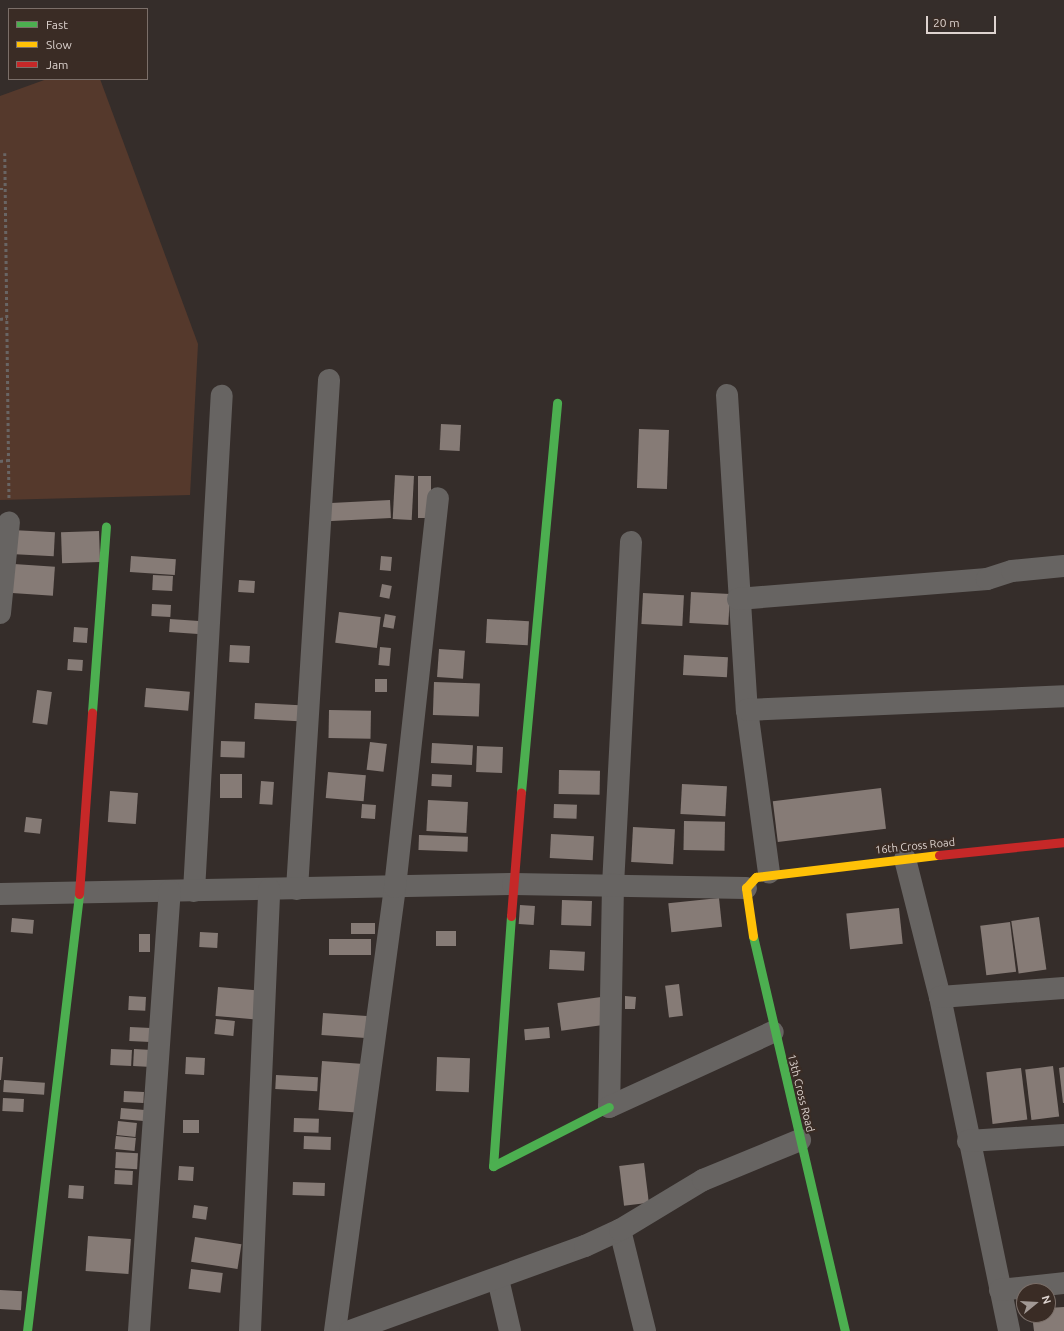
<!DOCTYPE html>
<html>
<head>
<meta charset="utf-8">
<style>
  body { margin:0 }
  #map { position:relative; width:1064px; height:1331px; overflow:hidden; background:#352d2a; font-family:Ubuntu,sans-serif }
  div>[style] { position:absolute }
  .green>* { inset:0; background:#55392c }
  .building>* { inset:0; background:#867b76; transform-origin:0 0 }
  .path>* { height:2.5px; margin-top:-1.25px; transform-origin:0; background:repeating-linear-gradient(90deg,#696564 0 3px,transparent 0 6px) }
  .street>* { height:22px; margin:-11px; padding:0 11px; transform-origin:11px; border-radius:11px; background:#676462 }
  .fast>* { height:9px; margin:-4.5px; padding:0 4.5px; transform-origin:4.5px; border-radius:4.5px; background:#4caf50 }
  .slow>* { height:9px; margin:-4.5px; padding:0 4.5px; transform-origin:4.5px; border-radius:4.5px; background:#ffc107 }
  .jam>* { height:9px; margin:-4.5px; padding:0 4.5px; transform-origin:4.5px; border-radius:4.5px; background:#c62828 }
  span { translate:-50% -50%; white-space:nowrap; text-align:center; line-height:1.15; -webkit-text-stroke:4px #3a2c25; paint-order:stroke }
  .street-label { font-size:11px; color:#ddd3cf }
  .legend { position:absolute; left:8px; top:8px; width:140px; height:72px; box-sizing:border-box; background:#3a2c25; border:1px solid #7b6f69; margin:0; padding:5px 7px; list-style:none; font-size:12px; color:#ddd3cf }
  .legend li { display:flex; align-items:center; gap:8px; height:20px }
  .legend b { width:20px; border:1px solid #7b6f69 }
  .north { position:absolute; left:1016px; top:1283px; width:40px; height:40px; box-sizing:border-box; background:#3a2c25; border:1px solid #7b6f69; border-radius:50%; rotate:72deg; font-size:11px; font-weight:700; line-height:16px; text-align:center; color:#ddd3cf }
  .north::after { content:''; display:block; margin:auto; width:14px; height:18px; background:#a29995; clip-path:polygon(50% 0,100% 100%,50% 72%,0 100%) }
  .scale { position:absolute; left:926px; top:16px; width:70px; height:18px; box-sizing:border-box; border:2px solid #ddd3cf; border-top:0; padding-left:5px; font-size:12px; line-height:14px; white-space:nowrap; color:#ddd3cf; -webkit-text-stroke:3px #3a2c25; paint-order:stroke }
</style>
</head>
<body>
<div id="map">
  <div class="green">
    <i style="clip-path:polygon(47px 79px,100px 79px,198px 344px,190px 495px,0 500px,0 96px)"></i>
  </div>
  <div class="building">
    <i style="left:441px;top:424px;width:20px;height:26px;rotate:3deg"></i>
    <i style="left:639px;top:429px;width:30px;height:59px;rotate:2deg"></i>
    <i style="left:395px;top:475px;width:19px;height:44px;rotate:3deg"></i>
    <i style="left:418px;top:476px;width:13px;height:42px"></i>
    <i style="left:390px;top:500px;width:18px;height:64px;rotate:87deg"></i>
    <i style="left:12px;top:530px;width:43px;height:24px;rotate:3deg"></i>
    <i style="left:99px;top:531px;width:31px;height:38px;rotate:88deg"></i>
    <i style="left:131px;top:556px;width:45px;height:16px;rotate:4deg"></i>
    <i style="left:381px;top:556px;width:11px;height:14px;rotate:5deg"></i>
    <i style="left:14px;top:564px;width:41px;height:29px;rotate:4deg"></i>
    <i style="left:153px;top:575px;width:20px;height:15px;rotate:3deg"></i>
    <i style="left:239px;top:580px;width:16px;height:12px;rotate:4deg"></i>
    <i style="left:382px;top:584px;width:10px;height:13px;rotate:11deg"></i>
    <i style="left:691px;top:592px;width:39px;height:31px;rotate:3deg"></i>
    <i style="left:643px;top:593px;width:41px;height:31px;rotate:3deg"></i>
    <i style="left:152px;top:604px;width:19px;height:12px;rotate:3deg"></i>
    <i style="left:339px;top:612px;width:42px;height:31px;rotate:7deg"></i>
    <i style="left:385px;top:614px;width:11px;height:13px;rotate:10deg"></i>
    <i style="left:170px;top:619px;width:29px;height:13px;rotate:4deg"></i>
    <i style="left:487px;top:619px;width:42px;height:24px;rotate:3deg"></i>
    <i style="left:74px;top:627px;width:14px;height:15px;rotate:4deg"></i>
    <i style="left:230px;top:645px;width:20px;height:17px;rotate:3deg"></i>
    <i style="left:380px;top:647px;width:11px;height:18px;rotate:5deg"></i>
    <i style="left:439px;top:649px;width:26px;height:28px;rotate:4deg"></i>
    <i style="left:684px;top:655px;width:44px;height:20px;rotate:3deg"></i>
    <i style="left:68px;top:659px;width:15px;height:11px;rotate:4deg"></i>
    <i style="left:375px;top:679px;width:12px;height:13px"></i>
    <i style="left:434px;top:682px;width:46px;height:33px;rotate:2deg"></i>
    <i style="left:146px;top:688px;width:44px;height:19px;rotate:5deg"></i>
    <i style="left:37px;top:690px;width:15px;height:33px;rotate:8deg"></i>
    <i style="left:255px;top:703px;width:45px;height:16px;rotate:3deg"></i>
    <i style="left:329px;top:710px;width:42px;height:28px;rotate:1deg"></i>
    <i style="left:221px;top:741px;width:24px;height:16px;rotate:2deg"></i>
    <i style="left:370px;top:742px;width:17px;height:28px;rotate:7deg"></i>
    <i style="left:432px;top:743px;width:41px;height:20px;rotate:3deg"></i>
    <i style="left:477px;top:746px;width:26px;height:26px;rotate:2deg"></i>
    <i style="left:559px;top:770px;width:41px;height:24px;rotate:1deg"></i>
    <i style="left:328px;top:772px;width:38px;height:26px;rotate:5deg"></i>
    <i style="left:220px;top:774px;width:22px;height:24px"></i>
    <i style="left:432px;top:774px;width:20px;height:12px;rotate:3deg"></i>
    <i style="left:261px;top:781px;width:13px;height:23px;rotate:4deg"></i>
    <i style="left:682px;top:784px;width:45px;height:30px;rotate:3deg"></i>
    <i style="left:881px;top:788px;width:41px;height:109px;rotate:83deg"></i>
    <i style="left:110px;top:791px;width:28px;height:31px;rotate:4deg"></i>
    <i style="left:428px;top:800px;width:40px;height:31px;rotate:3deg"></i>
    <i style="left:362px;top:804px;width:14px;height:14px;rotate:4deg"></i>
    <i style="left:554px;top:804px;width:23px;height:14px;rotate:2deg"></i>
    <i style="left:26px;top:817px;width:16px;height:15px;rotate:7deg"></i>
    <i style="left:684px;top:821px;width:41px;height:29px;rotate:1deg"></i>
    <i style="left:633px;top:827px;width:42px;height:35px;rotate:3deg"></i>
    <i style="left:551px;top:834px;width:43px;height:24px;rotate:3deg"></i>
    <i style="left:419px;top:835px;width:49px;height:15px;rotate:2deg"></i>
    <i style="left:719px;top:898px;width:29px;height:51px;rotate:84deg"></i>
    <i style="left:562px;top:900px;width:30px;height:25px;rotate:2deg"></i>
    <i style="left:520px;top:905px;width:15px;height:19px;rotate:4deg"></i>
    <i style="left:899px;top:908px;width:36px;height:53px;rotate:84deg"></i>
    <i style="left:1039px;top:917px;width:53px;height:28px;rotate:82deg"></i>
    <i style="left:12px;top:918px;width:22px;height:14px;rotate:5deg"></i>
    <i style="left:1010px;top:922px;width:50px;height:30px;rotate:83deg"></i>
    <i style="left:351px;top:923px;width:24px;height:11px"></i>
    <i style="left:436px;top:931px;width:20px;height:15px"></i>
    <i style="left:200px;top:932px;width:18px;height:15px;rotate:3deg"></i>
    <i style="left:139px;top:934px;width:11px;height:18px"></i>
    <i style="left:371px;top:939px;width:16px;height:42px;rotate:90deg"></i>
    <i style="left:550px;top:950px;width:35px;height:19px;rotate:3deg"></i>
    <i style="left:679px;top:984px;width:32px;height:14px;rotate:83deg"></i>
    <i style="left:218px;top:987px;width:43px;height:29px;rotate:5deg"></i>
    <i style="left:129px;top:996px;width:17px;height:14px;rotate:3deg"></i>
    <i style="clip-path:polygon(625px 996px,636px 997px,635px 1009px,625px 1009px)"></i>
    <i style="left:601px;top:997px;width:28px;height:44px;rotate:82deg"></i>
    <i style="left:323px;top:1013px;width:44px;height:22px;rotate:4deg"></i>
    <i style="left:216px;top:1019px;width:19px;height:15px;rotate:6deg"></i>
    <i style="left:130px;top:1027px;width:21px;height:14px;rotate:3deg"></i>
    <i style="left:549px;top:1027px;width:11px;height:25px;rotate:85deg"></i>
    <i style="left:111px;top:1049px;width:21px;height:16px;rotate:3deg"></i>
    <i style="left:134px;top:1049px;width:18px;height:17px;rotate:3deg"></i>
    <i style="clip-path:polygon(0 1057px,3px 1057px,1px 1080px,0 1080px)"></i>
    <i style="left:186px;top:1057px;width:19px;height:17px;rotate:3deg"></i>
    <i style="left:437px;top:1057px;width:33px;height:34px;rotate:2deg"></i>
    <i style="left:322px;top:1061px;width:42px;height:49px;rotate:4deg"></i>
    <i style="left:1053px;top:1066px;width:51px;height:28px;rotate:83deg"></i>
    <i style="clip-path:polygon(1064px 1067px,1064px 1103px,1063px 1103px,1059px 1068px)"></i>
    <i style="left:1021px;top:1068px;width:52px;height:35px;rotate:83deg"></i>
    <i style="left:276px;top:1075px;width:42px;height:14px;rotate:3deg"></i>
    <i style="left:4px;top:1080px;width:41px;height:12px;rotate:4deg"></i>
    <i style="left:124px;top:1091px;width:20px;height:11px;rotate:3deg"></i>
    <i style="left:3px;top:1098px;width:21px;height:13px;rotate:3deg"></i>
    <i style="left:121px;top:1108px;width:24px;height:11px;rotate:5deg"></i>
    <i style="left:294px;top:1118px;width:25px;height:14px;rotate:2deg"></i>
    <i style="left:183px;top:1120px;width:16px;height:13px"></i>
    <i style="left:118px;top:1121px;width:19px;height:14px;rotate:6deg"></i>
    <i style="left:116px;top:1136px;width:20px;height:13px;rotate:6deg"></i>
    <i style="left:304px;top:1136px;width:27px;height:13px;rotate:2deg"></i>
    <i style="left:116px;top:1152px;width:22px;height:16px;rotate:3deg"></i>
    <i style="left:644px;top:1163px;width:40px;height:25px;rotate:83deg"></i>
    <i style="left:179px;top:1166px;width:15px;height:14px;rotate:4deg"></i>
    <i style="left:115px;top:1170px;width:18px;height:14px;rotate:3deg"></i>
    <i style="left:293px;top:1182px;width:32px;height:13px;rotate:2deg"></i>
    <i style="left:69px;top:1185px;width:15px;height:13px;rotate:4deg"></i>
    <i style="left:194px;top:1205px;width:14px;height:13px;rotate:8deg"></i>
    <i style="left:88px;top:1236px;width:43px;height:35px;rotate:4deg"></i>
    <i style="left:195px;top:1237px;width:47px;height:25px;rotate:9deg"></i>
    <i style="left:191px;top:1269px;width:32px;height:20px;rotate:7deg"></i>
    <i style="left:0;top:1290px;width:22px;height:19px;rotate:3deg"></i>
    <i style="clip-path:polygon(1064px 1307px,1064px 1331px,1034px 1331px,1032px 1315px,1048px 1315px,1048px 1308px)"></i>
  </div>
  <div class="path">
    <i style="left:5px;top:153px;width:347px;rotate:89.3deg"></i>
    <i style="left:0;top:189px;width:5px"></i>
    <i style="left:0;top:319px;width:7px;rotate:-8deg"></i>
    <i style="left:0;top:461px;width:8px;rotate:-7deg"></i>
  </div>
  <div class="street">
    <i style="left:727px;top:395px;width:316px;rotate:86.4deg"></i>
    <i style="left:747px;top:710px;width:164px;rotate:82.3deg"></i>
    <i style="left:631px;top:542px;width:342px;rotate:93deg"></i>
    <i style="left:613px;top:884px;width:223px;rotate:91deg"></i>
    <i style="left:609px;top:1107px;width:180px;rotate:-24.6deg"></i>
    <i style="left:738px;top:599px;width:250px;rotate:-4.6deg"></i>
    <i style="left:987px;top:579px;width:26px;rotate:-18deg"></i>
    <i style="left:1012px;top:571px;width:52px;rotate:-5.5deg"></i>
    <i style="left:0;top:613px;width:91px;rotate:-84.4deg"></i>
    <i style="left:747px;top:710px;width:317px;rotate:-2.5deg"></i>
    <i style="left:905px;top:859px;width:142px;rotate:75.8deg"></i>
    <i style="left:940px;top:997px;width:341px;rotate:78.3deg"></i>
    <i style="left:297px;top:889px;width:510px;rotate:-86.4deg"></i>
    <i style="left:194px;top:891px;width:496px;rotate:-86.8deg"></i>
    <i style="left:0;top:894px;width:513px;rotate:-1.12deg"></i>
    <i style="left:513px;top:884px;width:233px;rotate:1deg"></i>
    <i style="left:940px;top:997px;width:124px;rotate:-4.2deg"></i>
    <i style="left:968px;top:1141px;width:96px;rotate:-3.6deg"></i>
    <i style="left:620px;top:1230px;width:104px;rotate:76.1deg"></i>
    <i style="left:498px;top:1279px;width:53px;rotate:77deg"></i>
    <i style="left:1000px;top:1290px;width:64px;rotate:-6.2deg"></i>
    <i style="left:139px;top:1331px;width:441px;rotate:-86deg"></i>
    <i style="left:250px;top:1331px;width:442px;rotate:-87.5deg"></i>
    <i style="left:335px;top:1331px;width:448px;rotate:-82.3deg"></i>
    <i style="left:395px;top:887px;width:391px;rotate:-83.7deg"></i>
    <i style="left:350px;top:1331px;width:250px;rotate:-19.9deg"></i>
    <i style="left:585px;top:1246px;width:38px;rotate:-25deg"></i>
    <i style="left:620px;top:1230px;width:97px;rotate:-31.1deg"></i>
    <i style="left:703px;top:1180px;width:105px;rotate:-22.4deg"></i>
  </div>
  <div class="fast">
    <i style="left:92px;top:712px;width:186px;rotate:-85.7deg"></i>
    <i style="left:521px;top:792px;width:391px;rotate:-84.7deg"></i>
    <i style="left:511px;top:916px;width:251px;rotate:94.1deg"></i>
    <i style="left:493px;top:1166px;width:130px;rotate:-27deg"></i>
    <i style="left:753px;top:936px;width:406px;rotate:76.9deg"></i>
    <i style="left:27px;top:1331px;width:440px;rotate:-83.2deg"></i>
  </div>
  <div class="slow">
    <i style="left:753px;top:936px;width:49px;rotate:-98.3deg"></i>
    <i style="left:746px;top:888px;width:15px;rotate:-48deg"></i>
    <i style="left:756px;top:877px;width:184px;rotate:-6.9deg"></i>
  </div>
  <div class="jam">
    <i style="left:939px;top:855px;width:126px;rotate:-5.9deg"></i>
    <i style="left:79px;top:894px;width:182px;rotate:-85.9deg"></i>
    <i style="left:511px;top:916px;width:124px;rotate:-85.4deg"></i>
  </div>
  <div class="street-label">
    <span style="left:915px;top:846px;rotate:-6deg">16th Cross Road</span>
    <span style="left:801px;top:1093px;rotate:76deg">13th Cross Road</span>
  </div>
  <ul class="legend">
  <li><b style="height:5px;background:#4caf50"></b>Fast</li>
  <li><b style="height:5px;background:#ffc107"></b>Slow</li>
  <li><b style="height:5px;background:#c62828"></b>Jam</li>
  </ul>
  <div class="north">N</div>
  <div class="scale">20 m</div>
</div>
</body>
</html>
